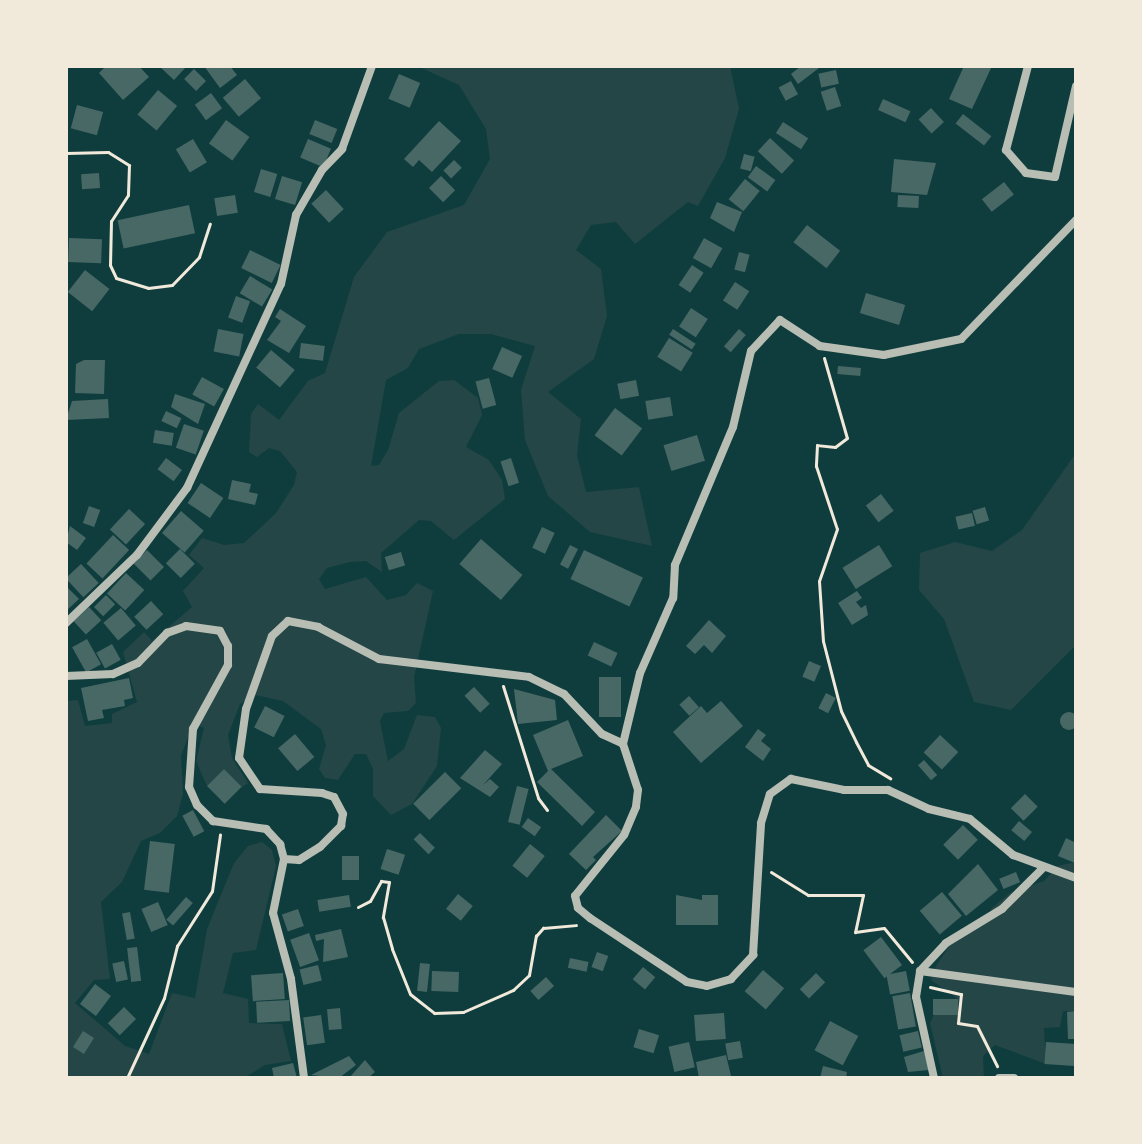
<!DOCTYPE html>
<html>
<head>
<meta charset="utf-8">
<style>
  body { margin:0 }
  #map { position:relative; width:1142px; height:1144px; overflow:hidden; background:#0f3d3e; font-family:Ubuntu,sans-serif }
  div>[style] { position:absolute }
  .green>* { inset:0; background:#244646 }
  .building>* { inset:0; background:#486865; transform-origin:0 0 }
  .round { border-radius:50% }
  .path>* { height:3px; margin:-1.5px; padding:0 1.5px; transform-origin:1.5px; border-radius:1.5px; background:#f1e9da }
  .minor>* { height:8px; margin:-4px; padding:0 4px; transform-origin:4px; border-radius:4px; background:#b8beb3 }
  span { translate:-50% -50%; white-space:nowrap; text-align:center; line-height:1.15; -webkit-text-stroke:6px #f1e9da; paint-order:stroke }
  .frame { position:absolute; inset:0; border:68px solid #f1e9da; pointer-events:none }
</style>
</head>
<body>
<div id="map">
  <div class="green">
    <i style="clip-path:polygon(417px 66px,730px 66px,739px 109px,725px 158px,698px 206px,688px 202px,635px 244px,616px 222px,591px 225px,576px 250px,601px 269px,607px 316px,594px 359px,548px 392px,581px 419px,577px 455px,586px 492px,639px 487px,652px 546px,590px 532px,548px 496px,525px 440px,521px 390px,535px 346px,491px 334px,459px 334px,419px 349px,408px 368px,386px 380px,371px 466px,379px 465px,388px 450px,399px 413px,439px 381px,454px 380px,478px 398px,482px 415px,466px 447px,489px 460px,502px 480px,505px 499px,454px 540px,431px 521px,419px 520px,381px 553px,382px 572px,366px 561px,350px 562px,327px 568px,319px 579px,325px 589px,366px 577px,387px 600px,406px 595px,417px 583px,433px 591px,414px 677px,416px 703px,408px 711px,384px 713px,380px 721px,388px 761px,404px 749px,417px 715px,435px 717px,441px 728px,437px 766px,412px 804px,391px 815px,373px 796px,373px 769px,366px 754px,355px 754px,338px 780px,325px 778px,319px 769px,326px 745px,321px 729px,283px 701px,255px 695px,240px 704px,228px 735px,232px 758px,248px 783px,242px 787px,224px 769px,207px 786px,196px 761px,204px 728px,194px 723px,181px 755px,183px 794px,177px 816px,160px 833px,141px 841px,122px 882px,101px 902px,110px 979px,94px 980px,75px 1003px,125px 1046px,149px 1054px,172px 993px,195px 998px,207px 929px,234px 863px,248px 846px,262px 842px,272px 850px,276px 866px,256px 950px,233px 953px,223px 993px,248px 999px,249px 1023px,282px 1024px,291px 1061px,265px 1065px,244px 1078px,66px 1078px,66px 701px,78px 700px,85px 726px,112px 723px,112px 714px,137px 702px,123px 652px,144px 632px,152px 641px,192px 607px,183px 591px,204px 568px,189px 555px,202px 538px,224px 545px,244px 543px,276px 513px,294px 485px,297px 472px,280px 451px,269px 448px,257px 457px,249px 452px,251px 414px,258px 404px,279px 420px,308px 381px,325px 373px,354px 277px,387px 232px,464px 205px,490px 159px,486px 129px,459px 85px)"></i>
    <i style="clip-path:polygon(1076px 453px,1076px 645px,1011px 710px,974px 702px,944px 619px,919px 590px,920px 553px,955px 542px,992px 551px,1022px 530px)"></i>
    <i style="clip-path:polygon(1076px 862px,1076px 1011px,1063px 1011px,1060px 1027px,1044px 1028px,1046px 1064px,995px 1045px,983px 1056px,984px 1078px,943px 1078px,930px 1023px,934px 1015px,958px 1014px,958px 999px,931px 980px,936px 966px,954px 939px,987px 921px,992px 908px,1010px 893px,1044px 881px,1058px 866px)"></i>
  </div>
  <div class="building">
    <i style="clip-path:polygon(106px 66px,139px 66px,149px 77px,123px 100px,99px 73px)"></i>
    <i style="clip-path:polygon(159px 66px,187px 66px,174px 80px)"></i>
    <i style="clip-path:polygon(204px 66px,230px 66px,237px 75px,220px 88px)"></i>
    <i style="clip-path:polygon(801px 66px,818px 66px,819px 68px,798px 84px,791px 74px)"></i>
    <i style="clip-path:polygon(964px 66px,992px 66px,972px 109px,949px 99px)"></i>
    <i style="left:194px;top:69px;width:17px;height:14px;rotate:45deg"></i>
    <i style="left:836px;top:70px;width:14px;height:18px;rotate:78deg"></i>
    <i style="left:399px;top:74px;width:23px;height:27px;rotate:23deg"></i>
    <i style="left:245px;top:79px;width:25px;height:29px;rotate:50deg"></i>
    <i style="left:791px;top:81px;width:15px;height:14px;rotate:62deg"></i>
    <i style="left:835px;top:87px;width:20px;height:15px;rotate:72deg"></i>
    <i style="left:158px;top:90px;width:25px;height:32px;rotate:40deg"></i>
    <i style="left:211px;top:93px;width:19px;height:20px;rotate:54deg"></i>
    <i style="left:883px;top:99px;width:30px;height:12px;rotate:24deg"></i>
    <i style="left:77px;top:105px;width:27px;height:24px;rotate:15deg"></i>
    <i style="left:931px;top:108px;width:19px;height:17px;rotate:47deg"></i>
    <i style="left:963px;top:114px;width:36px;height:12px;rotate:38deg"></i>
    <i style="left:226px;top:120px;width:29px;height:29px;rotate:36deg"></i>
    <i style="left:315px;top:120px;width:24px;height:15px;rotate:22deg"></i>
    <i style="clip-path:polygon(439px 121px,461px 141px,432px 172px,419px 160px,413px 167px,404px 159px)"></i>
    <i style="left:783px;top:122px;width:30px;height:13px;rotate:33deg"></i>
    <i style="left:770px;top:138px;width:33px;height:18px;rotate:43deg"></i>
    <i style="left:193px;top:139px;width:27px;height:20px;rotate:59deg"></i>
    <i style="left:308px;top:139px;width:25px;height:20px;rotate:23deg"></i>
    <i style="left:744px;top:154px;width:11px;height:15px;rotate:15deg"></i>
    <i style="clip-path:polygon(894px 159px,936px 163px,927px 195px,891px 192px)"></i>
    <i style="left:454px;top:160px;width:11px;height:15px;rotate:45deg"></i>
    <i style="left:756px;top:166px;width:24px;height:14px;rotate:36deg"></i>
    <i style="left:261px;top:169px;width:17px;height:24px;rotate:17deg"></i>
    <i style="left:99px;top:173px;width:15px;height:18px;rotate:86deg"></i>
    <i style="left:282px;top:176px;width:21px;height:24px;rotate:17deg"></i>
    <i style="left:441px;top:176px;width:20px;height:17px;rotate:45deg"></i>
    <i style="left:745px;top:179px;width:19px;height:26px;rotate:39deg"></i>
    <i style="left:1004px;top:182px;width:16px;height:28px;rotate:52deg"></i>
    <i style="left:326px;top:190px;width:26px;height:20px;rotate:47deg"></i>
    <i style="left:235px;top:195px;width:18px;height:21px;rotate:81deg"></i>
    <i style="left:898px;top:195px;width:21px;height:12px;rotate:3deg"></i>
    <i style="clip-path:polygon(717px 202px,742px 212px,734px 232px,710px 218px)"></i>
    <i style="left:189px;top:205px;width:29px;height:73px;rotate:78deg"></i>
    <i style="left:807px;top:225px;width:42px;height:22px;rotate:38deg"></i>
    <i style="left:69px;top:238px;width:33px;height:24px;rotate:2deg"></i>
    <i style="left:704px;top:238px;width:21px;height:23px;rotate:29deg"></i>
    <i style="left:250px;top:250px;width:34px;height:20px;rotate:26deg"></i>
    <i style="left:739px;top:252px;width:11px;height:18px;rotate:15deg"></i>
    <i style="left:692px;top:265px;width:14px;height:24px;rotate:34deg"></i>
    <i style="left:85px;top:270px;width:31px;height:28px;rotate:38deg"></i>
    <i style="left:250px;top:276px;width:26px;height:20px;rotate:31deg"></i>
    <i style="left:735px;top:282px;width:17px;height:22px;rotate:33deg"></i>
    <i style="left:866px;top:293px;width:41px;height:21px;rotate:17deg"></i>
    <i style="left:236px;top:296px;width:15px;height:23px;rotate:20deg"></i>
    <i style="left:691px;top:308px;width:20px;height:22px;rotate:33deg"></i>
    <i style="clip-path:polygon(280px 309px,306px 326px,289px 353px,267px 340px,281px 321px,275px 317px)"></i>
    <i style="left:218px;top:329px;width:26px;height:23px;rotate:11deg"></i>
    <i style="left:673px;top:329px;width:27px;height:7px;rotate:33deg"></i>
    <i style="left:739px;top:329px;width:9px;height:23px;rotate:41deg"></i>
    <i style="left:669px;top:338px;width:28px;height:22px;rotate:32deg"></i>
    <i style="left:301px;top:343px;width:24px;height:15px;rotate:7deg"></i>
    <i style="left:502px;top:347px;width:22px;height:24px;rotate:24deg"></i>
    <i style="left:271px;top:350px;width:31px;height:23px;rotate:40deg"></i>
    <i style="clip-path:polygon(84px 360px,105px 360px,104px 394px,75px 393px,76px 364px)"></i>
    <i style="left:838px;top:366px;width:23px;height:8px;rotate:5deg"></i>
    <i style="left:202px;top:377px;width:25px;height:20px;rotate:29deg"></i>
    <i style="left:489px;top:378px;width:28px;height:14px;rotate:75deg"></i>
    <i style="left:636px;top:380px;width:16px;height:19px;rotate:79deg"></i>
    <i style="clip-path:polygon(175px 394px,205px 404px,198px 424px,171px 407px)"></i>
    <i style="left:670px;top:397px;width:19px;height:25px;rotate:81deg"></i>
    <i style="clip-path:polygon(108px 399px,109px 418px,66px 420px,72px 401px)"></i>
    <i style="left:615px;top:408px;width:34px;height:34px;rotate:37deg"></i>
    <i style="left:166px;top:411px;width:17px;height:11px;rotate:25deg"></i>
    <i style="left:184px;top:424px;width:21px;height:25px;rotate:19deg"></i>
    <i style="left:155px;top:430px;width:19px;height:13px;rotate:9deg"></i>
    <i style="left:697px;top:435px;width:27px;height:35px;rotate:73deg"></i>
    <i style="left:166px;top:458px;width:20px;height:14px;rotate:37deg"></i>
    <i style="left:511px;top:458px;width:26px;height:11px;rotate:72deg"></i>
    <i style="clip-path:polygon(232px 480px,251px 484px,249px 492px,258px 494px,255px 505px,228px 499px)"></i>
    <i style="left:201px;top:483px;width:27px;height:24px;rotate:34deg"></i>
    <i style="left:881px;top:494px;width:21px;height:19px;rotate:53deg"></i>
    <i style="left:89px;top:506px;width:12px;height:18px;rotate:20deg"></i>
    <i style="left:985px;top:507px;width:14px;height:13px;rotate:73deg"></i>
    <i style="left:129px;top:509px;width:22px;height:28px;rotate:43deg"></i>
    <i style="left:181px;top:511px;width:30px;height:29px;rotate:41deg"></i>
    <i style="left:972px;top:513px;width:13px;height:17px;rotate:77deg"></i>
    <i style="clip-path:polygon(70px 526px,86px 538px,77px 550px,66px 542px)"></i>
    <i style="left:542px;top:527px;width:14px;height:23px;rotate:25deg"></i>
    <i style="left:113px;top:535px;width:22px;height:39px;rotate:43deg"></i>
    <i style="left:481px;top:539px;width:55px;height:33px;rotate:41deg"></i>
    <i style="left:570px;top:545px;width:9px;height:22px;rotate:27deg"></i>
    <i style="left:879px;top:545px;width:25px;height:43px;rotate:58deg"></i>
    <i style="left:180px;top:549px;width:21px;height:20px;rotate:45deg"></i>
    <i style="left:147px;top:550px;width:24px;height:19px;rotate:45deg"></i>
    <i style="left:584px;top:550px;width:65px;height:32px;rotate:25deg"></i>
    <i style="left:401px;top:552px;width:14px;height:17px;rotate:73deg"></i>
    <i style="left:81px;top:564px;width:26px;height:21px;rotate:47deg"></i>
    <i style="left:126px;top:573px;width:25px;height:28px;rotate:43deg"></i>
    <i style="clip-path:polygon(66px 586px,79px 599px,66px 611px)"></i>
    <i style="clip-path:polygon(857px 591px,862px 598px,856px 602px,861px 608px,866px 605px,868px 615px,852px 625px,838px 603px)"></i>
    <i style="left:106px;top:595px;width:13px;height:17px;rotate:45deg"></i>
    <i style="left:151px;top:601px;width:18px;height:23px;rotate:47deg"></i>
    <i style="left:89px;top:607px;width:18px;height:21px;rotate:47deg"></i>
    <i style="left:121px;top:608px;width:23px;height:23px;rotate:50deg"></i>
    <i style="clip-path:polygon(709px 620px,726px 636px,712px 653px,704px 645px,695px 654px,686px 646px)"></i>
    <i style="left:87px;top:639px;width:29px;height:17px;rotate:61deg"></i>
    <i style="left:594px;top:642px;width:26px;height:15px;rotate:25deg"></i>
    <i style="left:112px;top:644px;width:18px;height:18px;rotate:61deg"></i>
    <i style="left:809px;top:661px;width:13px;height:17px;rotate:23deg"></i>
    <i style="left:599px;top:677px;width:22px;height:40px"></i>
    <i style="clip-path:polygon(129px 678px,133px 698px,124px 700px,125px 706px,102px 710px,104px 718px,88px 721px,81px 688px)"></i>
    <i style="left:474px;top:687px;width:23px;height:13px;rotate:47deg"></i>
    <i style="clip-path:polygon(514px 689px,555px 700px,557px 720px,518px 724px)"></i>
    <i style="left:826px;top:693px;width:11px;height:17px;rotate:27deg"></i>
    <i style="left:689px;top:696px;width:15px;height:13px;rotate:48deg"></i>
    <i style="clip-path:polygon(721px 701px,743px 726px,701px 763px,673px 732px,701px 706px,707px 713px)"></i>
    <i style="left:265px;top:706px;width:22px;height:24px;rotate:27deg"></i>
    <i class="round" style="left:1060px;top:712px;width:18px;height:18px"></i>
    <i style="clip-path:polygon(568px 720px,583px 756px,551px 769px,595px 812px,582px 826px,537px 782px,548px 771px,533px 735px)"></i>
    <i style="clip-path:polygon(758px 729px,766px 735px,761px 741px,771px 749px,763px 761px,745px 747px)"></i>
    <i style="left:295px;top:734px;width:30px;height:22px;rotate:50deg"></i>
    <i style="left:940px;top:735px;width:25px;height:24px;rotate:43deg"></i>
    <i style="clip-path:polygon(485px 750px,502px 764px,483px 785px,490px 779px,499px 787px,490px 797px,460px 778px)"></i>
    <i style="left:924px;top:760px;width:20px;height:8px;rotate:49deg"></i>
    <i style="left:224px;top:769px;width:25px;height:24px;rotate:45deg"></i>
    <i style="left:445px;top:772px;width:23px;height:45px;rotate:45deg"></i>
    <i style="left:517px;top:786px;width:12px;height:37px;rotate:14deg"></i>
    <i style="left:1025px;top:794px;width:18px;height:20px;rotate:45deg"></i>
    <i style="left:193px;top:810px;width:24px;height:12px;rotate:62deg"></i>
    <i style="clip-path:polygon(606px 815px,622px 831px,593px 857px,596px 860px,586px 870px,569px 854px)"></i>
    <i style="left:528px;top:818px;width:16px;height:11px;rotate:35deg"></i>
    <i style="left:1019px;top:821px;width:17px;height:12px;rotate:40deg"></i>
    <i style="left:963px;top:825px;width:21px;height:28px;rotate:45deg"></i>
    <i style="left:420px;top:833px;width:21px;height:9px;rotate:45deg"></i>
    <i style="clip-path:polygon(1066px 838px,1076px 843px,1075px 863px,1058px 856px)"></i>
    <i style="left:150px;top:841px;width:25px;height:49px;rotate:7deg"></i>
    <i style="left:530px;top:844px;width:19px;height:28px;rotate:39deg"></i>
    <i style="left:387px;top:849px;width:19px;height:21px;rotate:18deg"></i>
    <i style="left:359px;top:856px;width:24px;height:17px;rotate:90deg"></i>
    <i style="clip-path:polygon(978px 864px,998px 890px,966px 916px,948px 894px)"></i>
    <i style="left:1016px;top:872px;width:11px;height:18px;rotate:68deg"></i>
    <i style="left:942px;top:892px;width:31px;height:29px;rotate:50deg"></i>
    <i style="left:458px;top:894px;width:19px;height:19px;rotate:39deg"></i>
    <i style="left:349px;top:895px;width:12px;height:32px;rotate:81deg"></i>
    <i style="clip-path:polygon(676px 895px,702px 900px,702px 895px,718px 895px,718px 925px,676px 925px)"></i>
    <i style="left:186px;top:897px;width:9px;height:30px;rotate:41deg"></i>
    <i style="left:158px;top:902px;width:25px;height:18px;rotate:67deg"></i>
    <i style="left:298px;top:909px;width:18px;height:17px;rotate:71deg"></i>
    <i style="left:130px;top:912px;width:27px;height:8px;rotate:80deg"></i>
    <i style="clip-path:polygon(341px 929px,348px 957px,323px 962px,324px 939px,316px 941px,315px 935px)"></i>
    <i style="left:309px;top:933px;width:29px;height:20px;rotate:70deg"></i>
    <i style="left:881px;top:937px;width:35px;height:22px;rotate:53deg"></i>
    <i style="left:137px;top:947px;width:34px;height:10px;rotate:83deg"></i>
    <i style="left:597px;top:952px;width:12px;height:16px;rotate:20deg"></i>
    <i style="left:570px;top:958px;width:19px;height:10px;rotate:12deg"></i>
    <i style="left:124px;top:961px;width:19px;height:12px;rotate:78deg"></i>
    <i style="left:420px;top:963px;width:10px;height:28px;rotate:6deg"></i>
    <i style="left:318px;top:965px;width:16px;height:19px;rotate:76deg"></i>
    <i style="left:643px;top:967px;width:16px;height:16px;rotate:40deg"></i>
    <i style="left:763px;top:970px;width:28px;height:28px;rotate:41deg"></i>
    <i style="left:432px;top:971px;width:27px;height:20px;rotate:2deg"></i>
    <i style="left:906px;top:971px;width:20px;height:20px;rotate:79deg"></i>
    <i style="left:283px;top:973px;width:26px;height:32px;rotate:86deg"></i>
    <i style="left:816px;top:973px;width:13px;height:23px;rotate:45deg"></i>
    <i style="left:546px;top:977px;width:12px;height:21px;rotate:48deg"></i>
    <i style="left:95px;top:984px;width:20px;height:25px;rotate:37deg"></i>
    <i style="left:910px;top:993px;width:34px;height:18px;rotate:80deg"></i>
    <i style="left:933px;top:999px;width:25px;height:16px"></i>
    <i style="left:289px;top:1000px;width:21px;height:33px;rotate:87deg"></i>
    <i style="left:124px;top:1007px;width:17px;height:23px;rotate:45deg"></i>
    <i style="left:340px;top:1008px;width:21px;height:13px;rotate:85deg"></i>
    <i style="clip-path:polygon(1076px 1011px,1076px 1039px,1068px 1039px,1067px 1012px)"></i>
    <i style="left:724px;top:1013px;width:26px;height:30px;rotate:86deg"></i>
    <i style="left:321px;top:1015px;width:28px;height:18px;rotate:82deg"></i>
    <i style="left:830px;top:1021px;width:32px;height:33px;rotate:28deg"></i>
    <i style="left:639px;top:1029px;width:21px;height:19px;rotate:17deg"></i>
    <i style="left:83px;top:1031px;width:13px;height:19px;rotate:32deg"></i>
    <i style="left:918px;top:1031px;width:17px;height:19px;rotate:77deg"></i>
    <i style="left:740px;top:1041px;width:17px;height:15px;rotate:80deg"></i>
    <i style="left:689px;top:1042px;width:26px;height:21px;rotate:77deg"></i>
    <i style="left:1046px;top:1042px;width:30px;height:22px;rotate:4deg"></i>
    <i style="clip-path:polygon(924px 1051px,929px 1070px,908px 1072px,904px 1057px)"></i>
    <i style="clip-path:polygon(726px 1055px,731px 1076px,699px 1078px,696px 1062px)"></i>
    <i style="clip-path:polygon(349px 1056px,356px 1065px,339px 1078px,311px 1075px)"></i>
    <i style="clip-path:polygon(365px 1060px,375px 1072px,368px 1078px,349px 1078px)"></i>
    <i style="clip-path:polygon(293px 1063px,297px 1078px,274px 1078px,272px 1068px)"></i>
    <i style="clip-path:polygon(823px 1066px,847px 1072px,846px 1078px,820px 1078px)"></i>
  </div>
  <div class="path">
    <i style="left:66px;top:153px;width:42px;rotate:-1.4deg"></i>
    <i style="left:108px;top:152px;width:25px;rotate:32deg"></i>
    <i style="left:129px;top:165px;width:30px;rotate:92deg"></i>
    <i style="left:128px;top:195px;width:31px;rotate:123deg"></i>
    <i style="left:111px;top:221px;width:44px;rotate:91.3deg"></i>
    <i style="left:110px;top:265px;width:14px;rotate:65deg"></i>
    <i style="left:116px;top:278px;width:34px;rotate:17deg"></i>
    <i style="left:148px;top:288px;width:24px;rotate:-7deg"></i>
    <i style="left:172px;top:285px;width:39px;rotate:-46deg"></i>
    <i style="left:199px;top:257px;width:35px;rotate:-72deg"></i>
    <i style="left:824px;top:358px;width:83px;rotate:74deg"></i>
    <i style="left:847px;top:438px;width:15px;rotate:143deg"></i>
    <i style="left:835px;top:447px;width:18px;rotate:-174deg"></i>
    <i style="left:817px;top:445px;width:21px;rotate:93deg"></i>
    <i style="left:816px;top:466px;width:66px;rotate:71.6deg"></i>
    <i style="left:837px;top:529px;width:55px;rotate:109.1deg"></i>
    <i style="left:819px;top:581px;width:60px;rotate:86.2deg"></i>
    <i style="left:823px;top:641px;width:72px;rotate:75.6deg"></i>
    <i style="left:841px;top:711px;width:34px;rotate:64deg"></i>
    <i style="left:856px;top:742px;width:26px;rotate:62deg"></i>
    <i style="left:868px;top:765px;width:26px;rotate:31deg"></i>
    <i style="left:503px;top:686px;width:117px;rotate:72.6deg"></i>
    <i style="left:538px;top:798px;width:15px;rotate:53deg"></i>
    <i style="left:771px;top:872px;width:44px;rotate:31.9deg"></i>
    <i style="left:808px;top:895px;width:55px"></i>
    <i style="left:863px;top:895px;width:38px;rotate:102deg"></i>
    <i style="left:855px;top:932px;width:29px;rotate:-8deg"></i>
    <i style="left:884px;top:928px;width:44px;rotate:50.5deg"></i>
    <i style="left:358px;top:907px;width:13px;rotate:-27deg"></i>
    <i style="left:370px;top:901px;width:23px;rotate:-61deg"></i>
    <i style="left:381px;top:881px;width:8px;rotate:7deg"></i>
    <i style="left:389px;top:882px;width:36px;rotate:100deg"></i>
    <i style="left:383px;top:917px;width:33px;rotate:74deg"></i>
    <i style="left:392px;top:949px;width:48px;rotate:68.2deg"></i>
    <i style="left:410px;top:994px;width:31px;rotate:38deg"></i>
    <i style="left:434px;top:1013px;width:29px;rotate:-2deg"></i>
    <i style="left:463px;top:1012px;width:55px;rotate:-23.7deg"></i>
    <i style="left:513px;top:990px;width:22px;rotate:-43deg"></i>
    <i style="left:529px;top:975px;width:40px;rotate:-80deg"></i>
    <i style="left:536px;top:936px;width:11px;rotate:-49deg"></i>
    <i style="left:543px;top:928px;width:33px;rotate:-5deg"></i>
    <i style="left:930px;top:987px;width:32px;rotate:13deg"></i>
    <i style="left:961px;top:994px;width:29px;rotate:96deg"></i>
    <i style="left:958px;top:1023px;width:19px;rotate:9deg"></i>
    <i style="left:977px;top:1026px;width:45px;rotate:63.4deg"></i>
    <i style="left:127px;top:1078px;width:88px;rotate:-65.2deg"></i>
    <i style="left:164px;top:998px;width:54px;rotate:-76deg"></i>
    <i style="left:177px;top:946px;width:65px;rotate:-57.5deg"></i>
    <i style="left:212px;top:891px;width:57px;rotate:-81.9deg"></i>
  </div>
  <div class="minor">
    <i style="left:1028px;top:66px;width:87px;rotate:104.7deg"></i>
    <i style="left:1006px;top:150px;width:30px;rotate:49deg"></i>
    <i style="left:1026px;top:173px;width:29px;rotate:8deg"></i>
    <i style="left:1055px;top:177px;width:93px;rotate:-77deg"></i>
    <i style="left:1076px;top:220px;width:165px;rotate:134deg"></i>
    <i style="left:961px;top:339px;width:79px;rotate:168.3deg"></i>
    <i style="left:884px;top:355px;width:65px;rotate:-172deg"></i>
    <i style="left:820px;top:346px;width:48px;rotate:-147deg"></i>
    <i style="left:780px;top:320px;width:42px;rotate:133.1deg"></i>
    <i style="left:751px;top:351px;width:78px;rotate:103.3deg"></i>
    <i style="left:733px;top:427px;width:150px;rotate:112.8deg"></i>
    <i style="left:675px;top:565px;width:33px;rotate:93deg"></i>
    <i style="left:673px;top:598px;width:82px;rotate:113.7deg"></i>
    <i style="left:640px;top:673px;width:73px;rotate:103.5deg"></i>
    <i style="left:623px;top:744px;width:48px;rotate:71.9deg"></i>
    <i style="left:638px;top:790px;width:17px;rotate:97deg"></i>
    <i style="left:636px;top:807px;width:30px;rotate:113deg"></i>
    <i style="left:624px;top:835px;width:78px;rotate:128.8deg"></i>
    <i style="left:575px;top:896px;width:12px;rotate:76deg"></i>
    <i style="left:578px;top:908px;width:16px;rotate:40deg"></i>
    <i style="left:590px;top:918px;width:116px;rotate:33.4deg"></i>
    <i style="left:687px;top:982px;width:20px;rotate:11deg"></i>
    <i style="left:707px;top:986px;width:25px;rotate:-16deg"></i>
    <i style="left:731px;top:979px;width:33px;rotate:-47deg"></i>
    <i style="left:753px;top:955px;width:132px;rotate:-86.5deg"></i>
    <i style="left:761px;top:823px;width:30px;rotate:-73deg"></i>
    <i style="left:770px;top:794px;width:26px;rotate:-36deg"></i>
    <i style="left:791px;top:779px;width:54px;rotate:11.7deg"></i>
    <i style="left:844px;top:790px;width:44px"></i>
    <i style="left:888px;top:790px;width:45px;rotate:24.9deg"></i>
    <i style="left:929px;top:809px;width:42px;rotate:13.7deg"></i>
    <i style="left:970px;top:819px;width:56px;rotate:39.9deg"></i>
    <i style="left:1013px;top:855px;width:67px;rotate:20.1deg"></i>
    <i style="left:66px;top:623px;width:98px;rotate:-43.8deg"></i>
    <i style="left:137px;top:555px;width:84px;rotate:-53.3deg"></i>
    <i style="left:187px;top:488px;width:225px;rotate:-65.3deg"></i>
    <i style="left:281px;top:284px;width:71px;rotate:-77.7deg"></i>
    <i style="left:296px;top:215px;width:52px;rotate:-60deg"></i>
    <i style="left:322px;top:170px;width:29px;rotate:-46deg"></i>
    <i style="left:342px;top:149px;width:88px;rotate:-70.1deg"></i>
    <i style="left:66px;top:676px;width:47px;rotate:-2.4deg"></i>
    <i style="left:113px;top:674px;width:27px;rotate:-24deg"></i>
    <i style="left:138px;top:663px;width:42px;rotate:-46deg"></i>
    <i style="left:167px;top:633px;width:20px;rotate:-20deg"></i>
    <i style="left:186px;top:626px;width:34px;rotate:8deg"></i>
    <i style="left:220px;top:631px;width:17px;rotate:62deg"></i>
    <i style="left:228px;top:646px;width:19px;rotate:90deg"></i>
    <i style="left:228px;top:665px;width:73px;rotate:118.7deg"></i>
    <i style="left:193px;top:729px;width:58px;rotate:93.9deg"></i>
    <i style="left:189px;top:787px;width:20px;rotate:66deg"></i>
    <i style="left:197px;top:805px;width:23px;rotate:45deg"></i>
    <i style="left:213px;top:821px;width:54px;rotate:8.6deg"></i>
    <i style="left:266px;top:829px;width:21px;rotate:47deg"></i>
    <i style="left:280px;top:844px;width:16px;rotate:75deg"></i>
    <i style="left:284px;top:859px;width:55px;rotate:101.5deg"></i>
    <i style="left:273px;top:913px;width:68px;rotate:74.7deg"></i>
    <i style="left:291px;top:979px;width:100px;rotate:82.5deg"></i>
    <i style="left:284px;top:859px;width:15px;rotate:4deg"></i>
    <i style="left:299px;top:860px;width:25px;rotate:-32deg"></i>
    <i style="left:320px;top:847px;width:30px;rotate:-45deg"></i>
    <i style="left:341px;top:826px;width:12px;rotate:-81deg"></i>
    <i style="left:343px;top:814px;width:19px;rotate:-118deg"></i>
    <i style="left:334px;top:797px;width:13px;rotate:-162deg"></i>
    <i style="left:322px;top:793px;width:62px;rotate:-176.3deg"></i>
    <i style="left:260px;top:789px;width:37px;rotate:-124deg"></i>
    <i style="left:239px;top:758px;width:49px;rotate:-81.9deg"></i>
    <i style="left:246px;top:709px;width:77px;rotate:-70.4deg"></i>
    <i style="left:272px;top:636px;width:22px;rotate:-43deg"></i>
    <i style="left:288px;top:621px;width:31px;rotate:11deg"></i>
    <i style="left:318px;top:627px;width:69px;rotate:27.7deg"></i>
    <i style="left:379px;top:659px;width:151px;rotate:6.8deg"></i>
    <i style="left:529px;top:677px;width:39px;rotate:26deg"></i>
    <i style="left:564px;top:694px;width:55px;rotate:46.5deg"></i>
    <i style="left:602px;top:734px;width:23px;rotate:25deg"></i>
    <i style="left:920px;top:971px;width:157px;rotate:7.7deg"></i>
    <i style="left:934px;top:1078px;width:83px;rotate:-102.5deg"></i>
    <i style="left:916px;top:997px;width:26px;rotate:-81deg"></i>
    <i style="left:920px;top:971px;width:38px;rotate:-47deg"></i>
    <i style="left:946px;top:943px;width:66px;rotate:-31.3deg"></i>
    <i style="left:1002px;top:909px;width:58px;rotate:-45deg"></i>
    <i style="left:999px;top:1078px;width:15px"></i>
  </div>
  <div class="frame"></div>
</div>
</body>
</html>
